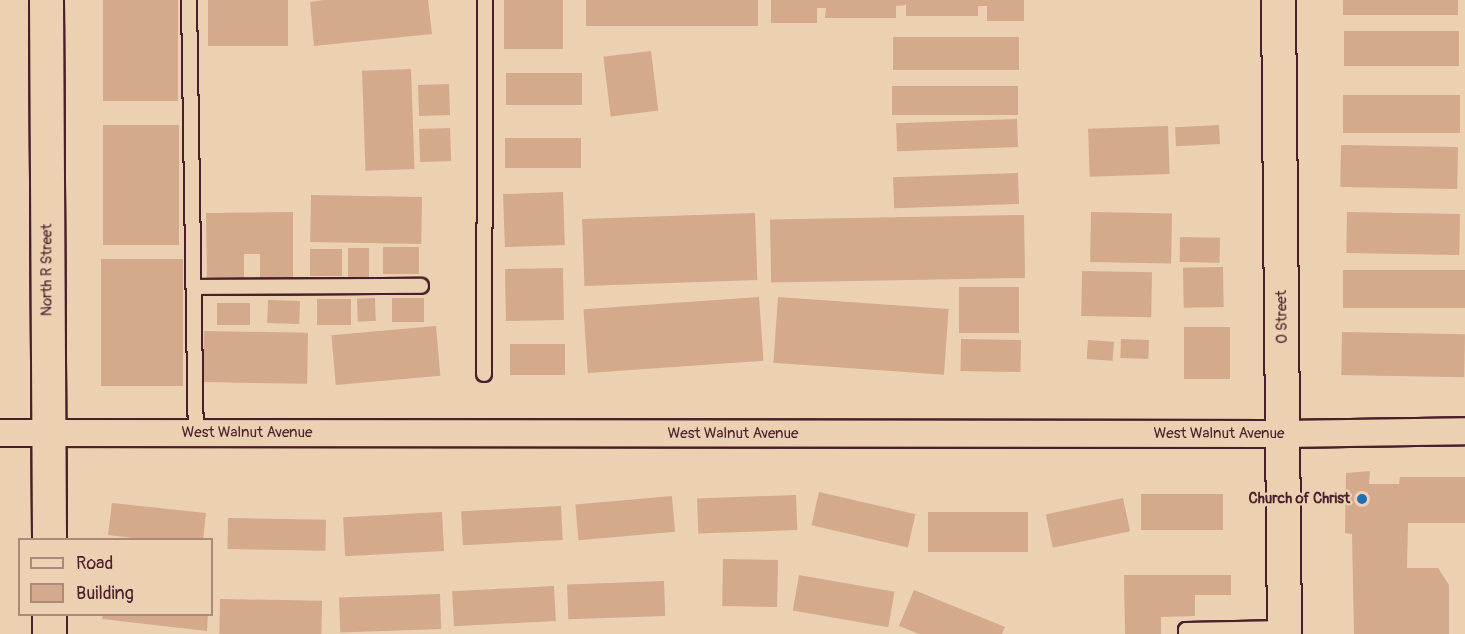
<!DOCTYPE html>
<html>
<head>
<meta charset="utf-8">
<style>
  body { margin:0 }
  #map { position:relative; width:1465px; height:634px; overflow:hidden; background:#ebd0b2; font-family:Pangolin,sans-serif }
  div>[style] { position:absolute }
  .building>* { inset:0; background:#d5a98c; transform-origin:0 0 }
  .roads { filter:drop-shadow(2px 0 #4a1f2b) drop-shadow(-2px 0 #4a1f2b) drop-shadow(0 2px #4a1f2b) drop-shadow(0 -2px #4a1f2b) }
  .lane>* { height:14px; margin:-7px; padding:0 7px; transform-origin:7px; border-radius:7px; background:#ebd0b2 }
  .street>* { height:26px; margin:-13px; padding:0 13px; transform-origin:13px; border-radius:13px; background:#ebd0b2 }
  .secondary>* { height:33px; margin:-16.5px; padding:0 16.5px; transform-origin:16.5px; border-radius:16.5px; background:#ebd0b2 }
  .dots>* { width:16px; height:16px; translate:-50% -50%; box-sizing:border-box; border:3px solid #ebd0b2; border-radius:50% }
  span { translate:-50% -50%; white-space:nowrap; text-align:center; line-height:1.15; -webkit-text-stroke:4.5px #ebd0b2; paint-order:stroke }
  .street-label { font-size:15px; color:#4a1f2b }
  .poi-label { font-size:15px; color:#4a1f2b; font-weight:700 }
  .right { translate:-100% -50%; text-align:right }
  .legend { position:absolute; left:18px; top:538px; width:195px; height:78px; box-sizing:border-box; background:#ebd0b2; border:2px solid #ab897c; margin:0; padding:8px 10px; list-style:none; font-size:18px; color:#4a1f2b }
  .legend li { display:flex; align-items:center; gap:12px; height:30px }
  .legend b { width:30px; border:2px solid #ab897c }
</style>
</head>
<body>
<div id="map">
  <div class="building">
    <i style="left:103px;top:0;width:75px;height:101px"></i>
    <i style="left:208px;top:0;width:80px;height:46px"></i>
    <i style="clip-path:polygon(324px 0,428px 0,432px 34px,314px 46px,310px 2px)"></i>
    <i style="left:504px;top:0;width:59px;height:49px"></i>
    <i style="left:586px;top:0;width:172px;height:26px"></i>
    <i style="clip-path:polygon(771px 0,1024px 0,1024px 21px,987px 21px,987px 6px,978px 6px,978px 16px,906px 16px,906px 5px,896px 6px,896px 18px,825px 18px,826px 8px,817px 8px,817px 23px,771px 23px)"></i>
    <i style="left:1343px;top:0;width:115px;height:15px"></i>
    <i style="left:1459px;top:31px;width:35px;height:115px;rotate:90deg"></i>
    <i style="left:1019px;top:37px;width:33px;height:126px;rotate:90deg"></i>
    <i style="left:651px;top:51px;width:60px;height:48px;rotate:83deg"></i>
    <i style="left:411px;top:69px;width:100px;height:49px;rotate:88deg"></i>
    <i style="left:582px;top:73px;width:32px;height:76px;rotate:90deg"></i>
    <i style="left:449px;top:84px;width:31px;height:31px;rotate:88deg"></i>
    <i style="left:1018px;top:86px;width:29px;height:126px;rotate:90deg"></i>
    <i style="left:1343px;top:95px;width:117px;height:38px"></i>
    <i style="left:1017px;top:119px;width:28px;height:121px;rotate:88deg"></i>
    <i style="left:103px;top:125px;width:76px;height:120px"></i>
    <i style="left:1219px;top:125px;width:19px;height:44px;rotate:87deg"></i>
    <i style="left:1168px;top:126px;width:48px;height:80px;rotate:88deg"></i>
    <i style="left:450px;top:128px;width:33px;height:31px;rotate:88deg"></i>
    <i style="left:505px;top:138px;width:76px;height:30px"></i>
    <i style="left:1341px;top:145px;width:117px;height:42px;rotate:1deg"></i>
    <i style="left:1018px;top:173px;width:31px;height:125px;rotate:88deg"></i>
    <i style="left:563px;top:192px;width:53px;height:60px;rotate:88deg"></i>
    <i style="left:311px;top:195px;width:111px;height:47px;rotate:1deg"></i>
    <i style="clip-path:polygon(293px 212px,293px 277px,260px 278px,260px 254px,244px 254px,244px 278px,207px 279px,206px 213px)"></i>
    <i style="left:1091px;top:212px;width:81px;height:50px;rotate:1deg"></i>
    <i style="left:1347px;top:212px;width:113px;height:41px;rotate:1deg"></i>
    <i style="left:755px;top:213px;width:67px;height:173px;rotate:88deg"></i>
    <i style="left:1024px;top:215px;width:63px;height:254px;rotate:89deg"></i>
    <i style="left:1180px;top:237px;width:40px;height:25px;rotate:1deg"></i>
    <i style="left:419px;top:247px;width:27px;height:36px;rotate:90deg"></i>
    <i style="left:348px;top:248px;width:21px;height:29px"></i>
    <i style="left:310px;top:249px;width:32px;height:27px"></i>
    <i style="left:101px;top:259px;width:82px;height:127px"></i>
    <i style="left:1223px;top:267px;width:40px;height:40px;rotate:89deg"></i>
    <i style="left:563px;top:268px;width:52px;height:58px;rotate:89deg"></i>
    <i style="left:1343px;top:270px;width:122px;height:38px"></i>
    <i style="left:1082px;top:271px;width:70px;height:45px;rotate:1deg"></i>
    <i style="left:959px;top:287px;width:60px;height:46px"></i>
    <i style="left:759px;top:297px;width:64px;height:176px;rotate:86deg"></i>
    <i style="left:778px;top:297px;width:171px;height:66px;rotate:4deg"></i>
    <i style="left:375px;top:298px;width:23px;height:18px;rotate:88deg"></i>
    <i style="left:392px;top:298px;width:32px;height:24px"></i>
    <i style="left:317px;top:299px;width:34px;height:26px"></i>
    <i style="left:268px;top:300px;width:32px;height:23px;rotate:2deg"></i>
    <i style="left:217px;top:303px;width:33px;height:22px"></i>
    <i style="left:436px;top:326px;width:50px;height:105px;rotate:85deg"></i>
    <i style="left:1184px;top:327px;width:46px;height:52px"></i>
    <i style="left:204px;top:331px;width:104px;height:51px;rotate:1deg"></i>
    <i style="left:1342px;top:332px;width:123px;height:43px;rotate:1deg"></i>
    <i style="left:961px;top:339px;width:60px;height:32px;rotate:1deg"></i>
    <i style="left:1121px;top:339px;width:28px;height:19px;rotate:2deg"></i>
    <i style="left:1088px;top:340px;width:26px;height:19px;rotate:4deg"></i>
    <i style="left:510px;top:344px;width:55px;height:31px"></i>
    <i style="clip-path:polygon(1370px 471px,1369px 484px,1399px 484px,1400px 477px,1465px 477px,1465px 523px,1408px 523px,1407px 568px,1438px 568px,1449px 585px,1449px 634px,1354px 634px,1352px 534px,1345px 533px,1346px 473px)"></i>
    <i style="left:819px;top:492px;width:99px;height:34px;rotate:13deg"></i>
    <i style="left:1223px;top:494px;width:36px;height:82px;rotate:90deg"></i>
    <i style="left:796px;top:495px;width:35px;height:99px;rotate:88deg"></i>
    <i style="left:672px;top:496px;width:36px;height:97px;rotate:85deg"></i>
    <i style="left:1123px;top:498px;width:34px;height:79px;rotate:78deg"></i>
    <i style="clip-path:polygon(112px 503px,206px 513px,203px 540px,150px 540px,108px 535px)"></i>
    <i style="left:561px;top:506px;width:34px;height:100px;rotate:87deg"></i>
    <i style="left:442px;top:512px;width:39px;height:99px;rotate:87deg"></i>
    <i style="left:1028px;top:512px;width:40px;height:100px;rotate:90deg"></i>
    <i style="left:228px;top:518px;width:98px;height:31px;rotate:1deg"></i>
    <i style="left:723px;top:559px;width:55px;height:47px;rotate:1deg"></i>
    <i style="left:799px;top:575px;width:97px;height:36px;rotate:10deg"></i>
    <i style="clip-path:polygon(1124px 575px,1231px 575px,1231px 595px,1195px 595px,1195px 616px,1161px 617px,1161px 634px,1125px 634px)"></i>
    <i style="left:664px;top:581px;width:35px;height:97px;rotate:88deg"></i>
    <i style="left:554px;top:586px;width:35px;height:102px;rotate:87deg"></i>
    <i style="clip-path:polygon(914px 590px,1005px 627px,1002px 634px,919px 634px,899px 626px)"></i>
    <i style="left:440px;top:594px;width:35px;height:101px;rotate:88deg"></i>
    <i style="left:220px;top:599px;width:102px;height:35px;rotate:1deg"></i>
    <i style="clip-path:polygon(103px 614px,208px 614px,207px 631px,102px 619px)"></i>
  </div>
  <div class="roads">
    <div class="lane">
      <i style="left:189px;top:0;width:433px;rotate:89.1deg"></i>
      <i style="left:194px;top:287px;width:227px;rotate:-0.3deg"></i>
      <i style="left:484px;top:374px;width:374px;rotate:-89.8deg"></i>
      <i style="left:1186px;top:634px;width:4px;rotate:-90deg"></i>
      <i style="left:1186px;top:630px;width:98px;rotate:-1.2deg"></i>
    </div>
    <div class="street">
      <i style="left:0;top:433px;width:1283px;rotate:0.04deg"></i>
      <i style="left:1283px;top:434px;width:182px;rotate:-0.9deg"></i>
    </div>
    <div class="secondary">
      <i style="left:46px;top:0;width:540px;rotate:89.68deg"></i>
      <i style="left:1278px;top:0;width:634px;rotate:89.46deg"></i>
      <i style="left:49px;top:614px;width:20px;rotate:90deg"></i>
    </div>
  </div>
  <div class="dots">
    <i style="left:1362px;top:499px;background:#1f6fb2"></i>
  </div>
  <div class="street-label">
    <span style="left:47px;top:270px;rotate:-90deg">North R Street</span>
    <span style="left:1282px;top:317px;rotate:-91deg">O Street</span>
    <span style="left:247px;top:433px">West Walnut Avenue</span>
    <span style="left:733px;top:434px">West Walnut Avenue</span>
    <span style="left:1219px;top:434px">West Walnut Avenue</span>
  </div>
  <div class="poi-label">
    <span class="right" style="left:1350px;top:499px">Church of Christ</span>
  </div>
  <ul class="legend">
  <li><b style="height:8px;background:#ebd0b2"></b>Road</li>
  <li><b style="height:16px;background:#d5a98c"></b>Building</li>
  </ul>
</div>
</body>
</html>
